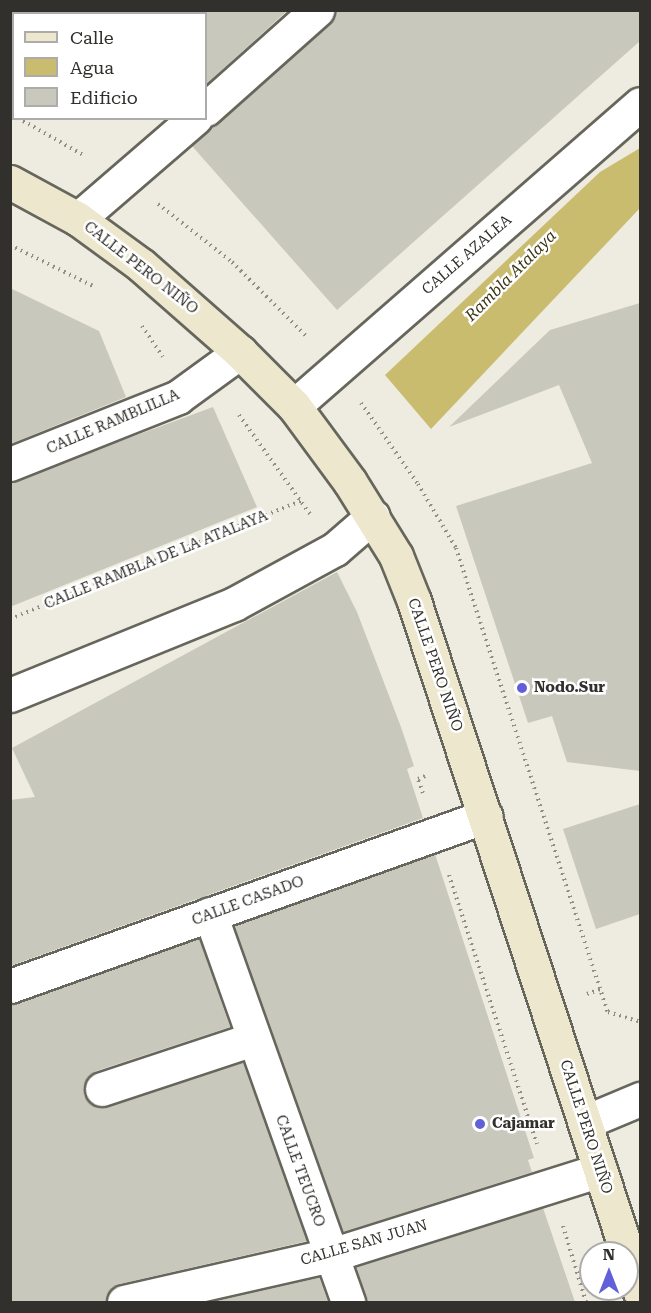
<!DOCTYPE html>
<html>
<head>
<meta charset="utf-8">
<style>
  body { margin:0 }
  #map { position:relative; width:651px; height:1313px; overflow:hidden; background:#eeece0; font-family:"Roboto Serif",serif }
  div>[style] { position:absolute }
  .water>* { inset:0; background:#cabc6e }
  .building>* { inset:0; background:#c9c8bc }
  .path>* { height:4px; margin-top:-2px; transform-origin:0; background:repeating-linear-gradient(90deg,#8f8d85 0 1.5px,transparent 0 6px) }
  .roads { filter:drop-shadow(2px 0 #67665c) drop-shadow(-2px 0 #67665c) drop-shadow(0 2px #67665c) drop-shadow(0 -2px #67665c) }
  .street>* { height:33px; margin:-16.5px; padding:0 16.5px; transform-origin:16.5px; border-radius:16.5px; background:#fff }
  .secondary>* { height:33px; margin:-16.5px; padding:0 16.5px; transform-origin:16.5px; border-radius:16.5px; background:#ece7cd }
  .dots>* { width:16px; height:16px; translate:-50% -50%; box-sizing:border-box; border:3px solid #fff; border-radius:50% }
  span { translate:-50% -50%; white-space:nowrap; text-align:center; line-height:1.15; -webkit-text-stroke:5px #fff; paint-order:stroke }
  .street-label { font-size:15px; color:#31302c }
  .poi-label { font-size:15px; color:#31302c; font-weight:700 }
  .left { translate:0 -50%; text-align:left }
  .water-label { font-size:16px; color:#3a3411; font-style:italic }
  .frame { position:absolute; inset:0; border:12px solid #31302c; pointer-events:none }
  .legend { position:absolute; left:12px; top:12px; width:195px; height:108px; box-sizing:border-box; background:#fff; border:2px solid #adacab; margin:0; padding:8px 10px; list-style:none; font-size:18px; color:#31302c }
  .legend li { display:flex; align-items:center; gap:12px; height:30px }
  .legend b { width:30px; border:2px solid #adacab }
  .north { position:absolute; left:579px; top:1241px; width:60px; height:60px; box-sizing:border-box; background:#fff; border:2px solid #adacab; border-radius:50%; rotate:0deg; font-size:16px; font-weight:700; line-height:24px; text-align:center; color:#31302c }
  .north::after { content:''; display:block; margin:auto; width:21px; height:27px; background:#6160d8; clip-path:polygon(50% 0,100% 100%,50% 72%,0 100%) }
</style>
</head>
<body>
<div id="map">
  <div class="water">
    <i style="clip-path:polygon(640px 148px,640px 208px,431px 429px,385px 375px,600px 172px)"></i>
  </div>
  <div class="building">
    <i style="clip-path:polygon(206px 10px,288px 10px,206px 84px)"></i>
    <i style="clip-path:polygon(335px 10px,640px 10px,640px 41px,337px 310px,192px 146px,329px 24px)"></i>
    <i style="clip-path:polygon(10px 288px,99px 331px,126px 397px,10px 444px)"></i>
    <i style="clip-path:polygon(640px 303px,640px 771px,567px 762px,552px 716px,528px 723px,456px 506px,592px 463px,559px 385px,449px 427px,550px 330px)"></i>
    <i style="clip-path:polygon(213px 407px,257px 507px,10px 607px,10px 482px)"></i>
    <i style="clip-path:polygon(337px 572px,357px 612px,401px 727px,414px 766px,407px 769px,423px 818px,10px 966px,10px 800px,35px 797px,12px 748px)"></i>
    <i style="clip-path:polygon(640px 804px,640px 914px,596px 929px,563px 829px)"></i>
    <i style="clip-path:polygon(435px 854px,534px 1158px,528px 1160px,532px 1172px,343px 1232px,234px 926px)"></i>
    <i style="clip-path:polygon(199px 938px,230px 1027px,96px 1071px,84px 1085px,84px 1095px,98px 1107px,108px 1107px,243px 1062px,307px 1241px,120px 1284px,111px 1289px,106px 1302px,10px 1302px,10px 1004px)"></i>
    <i style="clip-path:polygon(543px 1208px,575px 1302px,366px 1302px,355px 1267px)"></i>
    <i style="clip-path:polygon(319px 1277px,328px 1302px,206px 1302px)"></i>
  </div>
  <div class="path">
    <i style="left:10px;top:115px;width:4px;rotate:14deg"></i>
    <i style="left:18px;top:118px;width:77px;rotate:29.6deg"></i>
    <i style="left:158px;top:204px;width:94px;rotate:38.1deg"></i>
    <i style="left:232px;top:262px;width:106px;rotate:45deg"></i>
    <i style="left:10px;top:245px;width:95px;rotate:26.3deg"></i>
    <i style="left:142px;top:326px;width:37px;rotate:56deg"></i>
    <i style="left:361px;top:403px;width:99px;rotate:54.9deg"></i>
    <i style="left:418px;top:484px;width:74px;rotate:59.3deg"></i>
    <i style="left:456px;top:548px;width:488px;rotate:71.9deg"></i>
    <i style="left:608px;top:1012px;width:34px;rotate:17deg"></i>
    <i style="left:239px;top:415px;width:122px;rotate:54.4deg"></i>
    <i style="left:10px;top:619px;width:314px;rotate:-22.1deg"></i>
    <i style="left:423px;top:793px;width:15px;rotate:-110deg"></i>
    <i style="left:418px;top:779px;width:8px;rotate:-23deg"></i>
    <i style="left:449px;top:875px;width:283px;rotate:71.9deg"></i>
    <i style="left:587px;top:994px;width:15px;rotate:-20deg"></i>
    <i style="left:563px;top:1226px;width:79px;rotate:73.2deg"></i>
  </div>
  <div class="roads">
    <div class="street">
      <i style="left:206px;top:109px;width:149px;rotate:-41.7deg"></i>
      <i style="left:78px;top:219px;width:155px;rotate:-40.8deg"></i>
      <i style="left:294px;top:406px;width:459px;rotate:-41.1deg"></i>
      <i style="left:10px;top:464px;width:181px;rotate:-21.7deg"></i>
      <i style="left:178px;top:397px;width:77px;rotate:-36deg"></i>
      <i style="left:10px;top:695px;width:242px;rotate:-22.1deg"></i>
      <i style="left:234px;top:604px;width:115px;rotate:-28.6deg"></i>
      <i style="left:335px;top:549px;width:50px;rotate:-41deg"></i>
      <i style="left:210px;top:914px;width:412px;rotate:70.4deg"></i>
      <i style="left:10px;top:986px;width:505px;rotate:-19.65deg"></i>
      <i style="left:102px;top:1089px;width:159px;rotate:-18.3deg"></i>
      <i style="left:585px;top:1122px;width:60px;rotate:-22.7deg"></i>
      <i style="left:124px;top:1302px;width:212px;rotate:-12.8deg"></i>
      <i style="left:331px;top:1255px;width:282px;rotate:-17.5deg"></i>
    </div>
    <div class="secondary">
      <i style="left:10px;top:182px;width:77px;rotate:28.6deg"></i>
      <i style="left:78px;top:219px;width:78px;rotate:36.1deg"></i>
      <i style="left:141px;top:265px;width:132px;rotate:41.3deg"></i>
      <i style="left:240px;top:352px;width:76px;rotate:45deg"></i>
      <i style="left:294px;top:406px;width:94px;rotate:53.6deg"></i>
      <i style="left:350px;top:482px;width:87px;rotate:58.1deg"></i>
      <i style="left:396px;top:556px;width:48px;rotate:68.2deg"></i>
      <i style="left:414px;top:601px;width:727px;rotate:71.89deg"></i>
    </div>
  </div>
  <div class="dots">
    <i style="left:522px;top:688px;background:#6160d8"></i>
    <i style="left:480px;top:1124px;background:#6160d8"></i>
  </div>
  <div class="street-label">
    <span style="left:467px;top:255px;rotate:-41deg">CALLE AZALEA</span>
    <span style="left:141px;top:268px;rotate:38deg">CALLE PERO NIÑO</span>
    <span style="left:113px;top:422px;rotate:-23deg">CALLE RAMBLILLA</span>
    <span style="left:156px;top:560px;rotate:-22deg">CALLE RAMBLA DE LA ATALAYA</span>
    <span style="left:435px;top:665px;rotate:71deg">CALLE PERO NIÑO</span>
    <span style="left:248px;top:901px;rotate:-20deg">CALLE CASADO</span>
    <span style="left:586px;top:1127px;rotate:72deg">CALLE PERO NIÑO</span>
    <span style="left:300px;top:1171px;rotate:70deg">CALLE TEUCRO</span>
    <span style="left:364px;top:1243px;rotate:-16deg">CALLE SAN JUAN</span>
  </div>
  <div class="poi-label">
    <span class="left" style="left:534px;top:688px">Nodo.Sur</span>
    <span class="left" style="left:492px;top:1124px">Cajamar</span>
  </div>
  <div class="water-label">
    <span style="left:511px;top:276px;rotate:-45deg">Rambla Atalaya</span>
  </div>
  <div class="frame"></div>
  <ul class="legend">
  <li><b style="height:8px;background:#ece7cd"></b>Calle</li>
  <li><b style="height:16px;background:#cabc6e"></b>Agua</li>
  <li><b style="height:16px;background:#c9c8bc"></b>Edificio</li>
  </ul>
  <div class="north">N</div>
</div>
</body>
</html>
